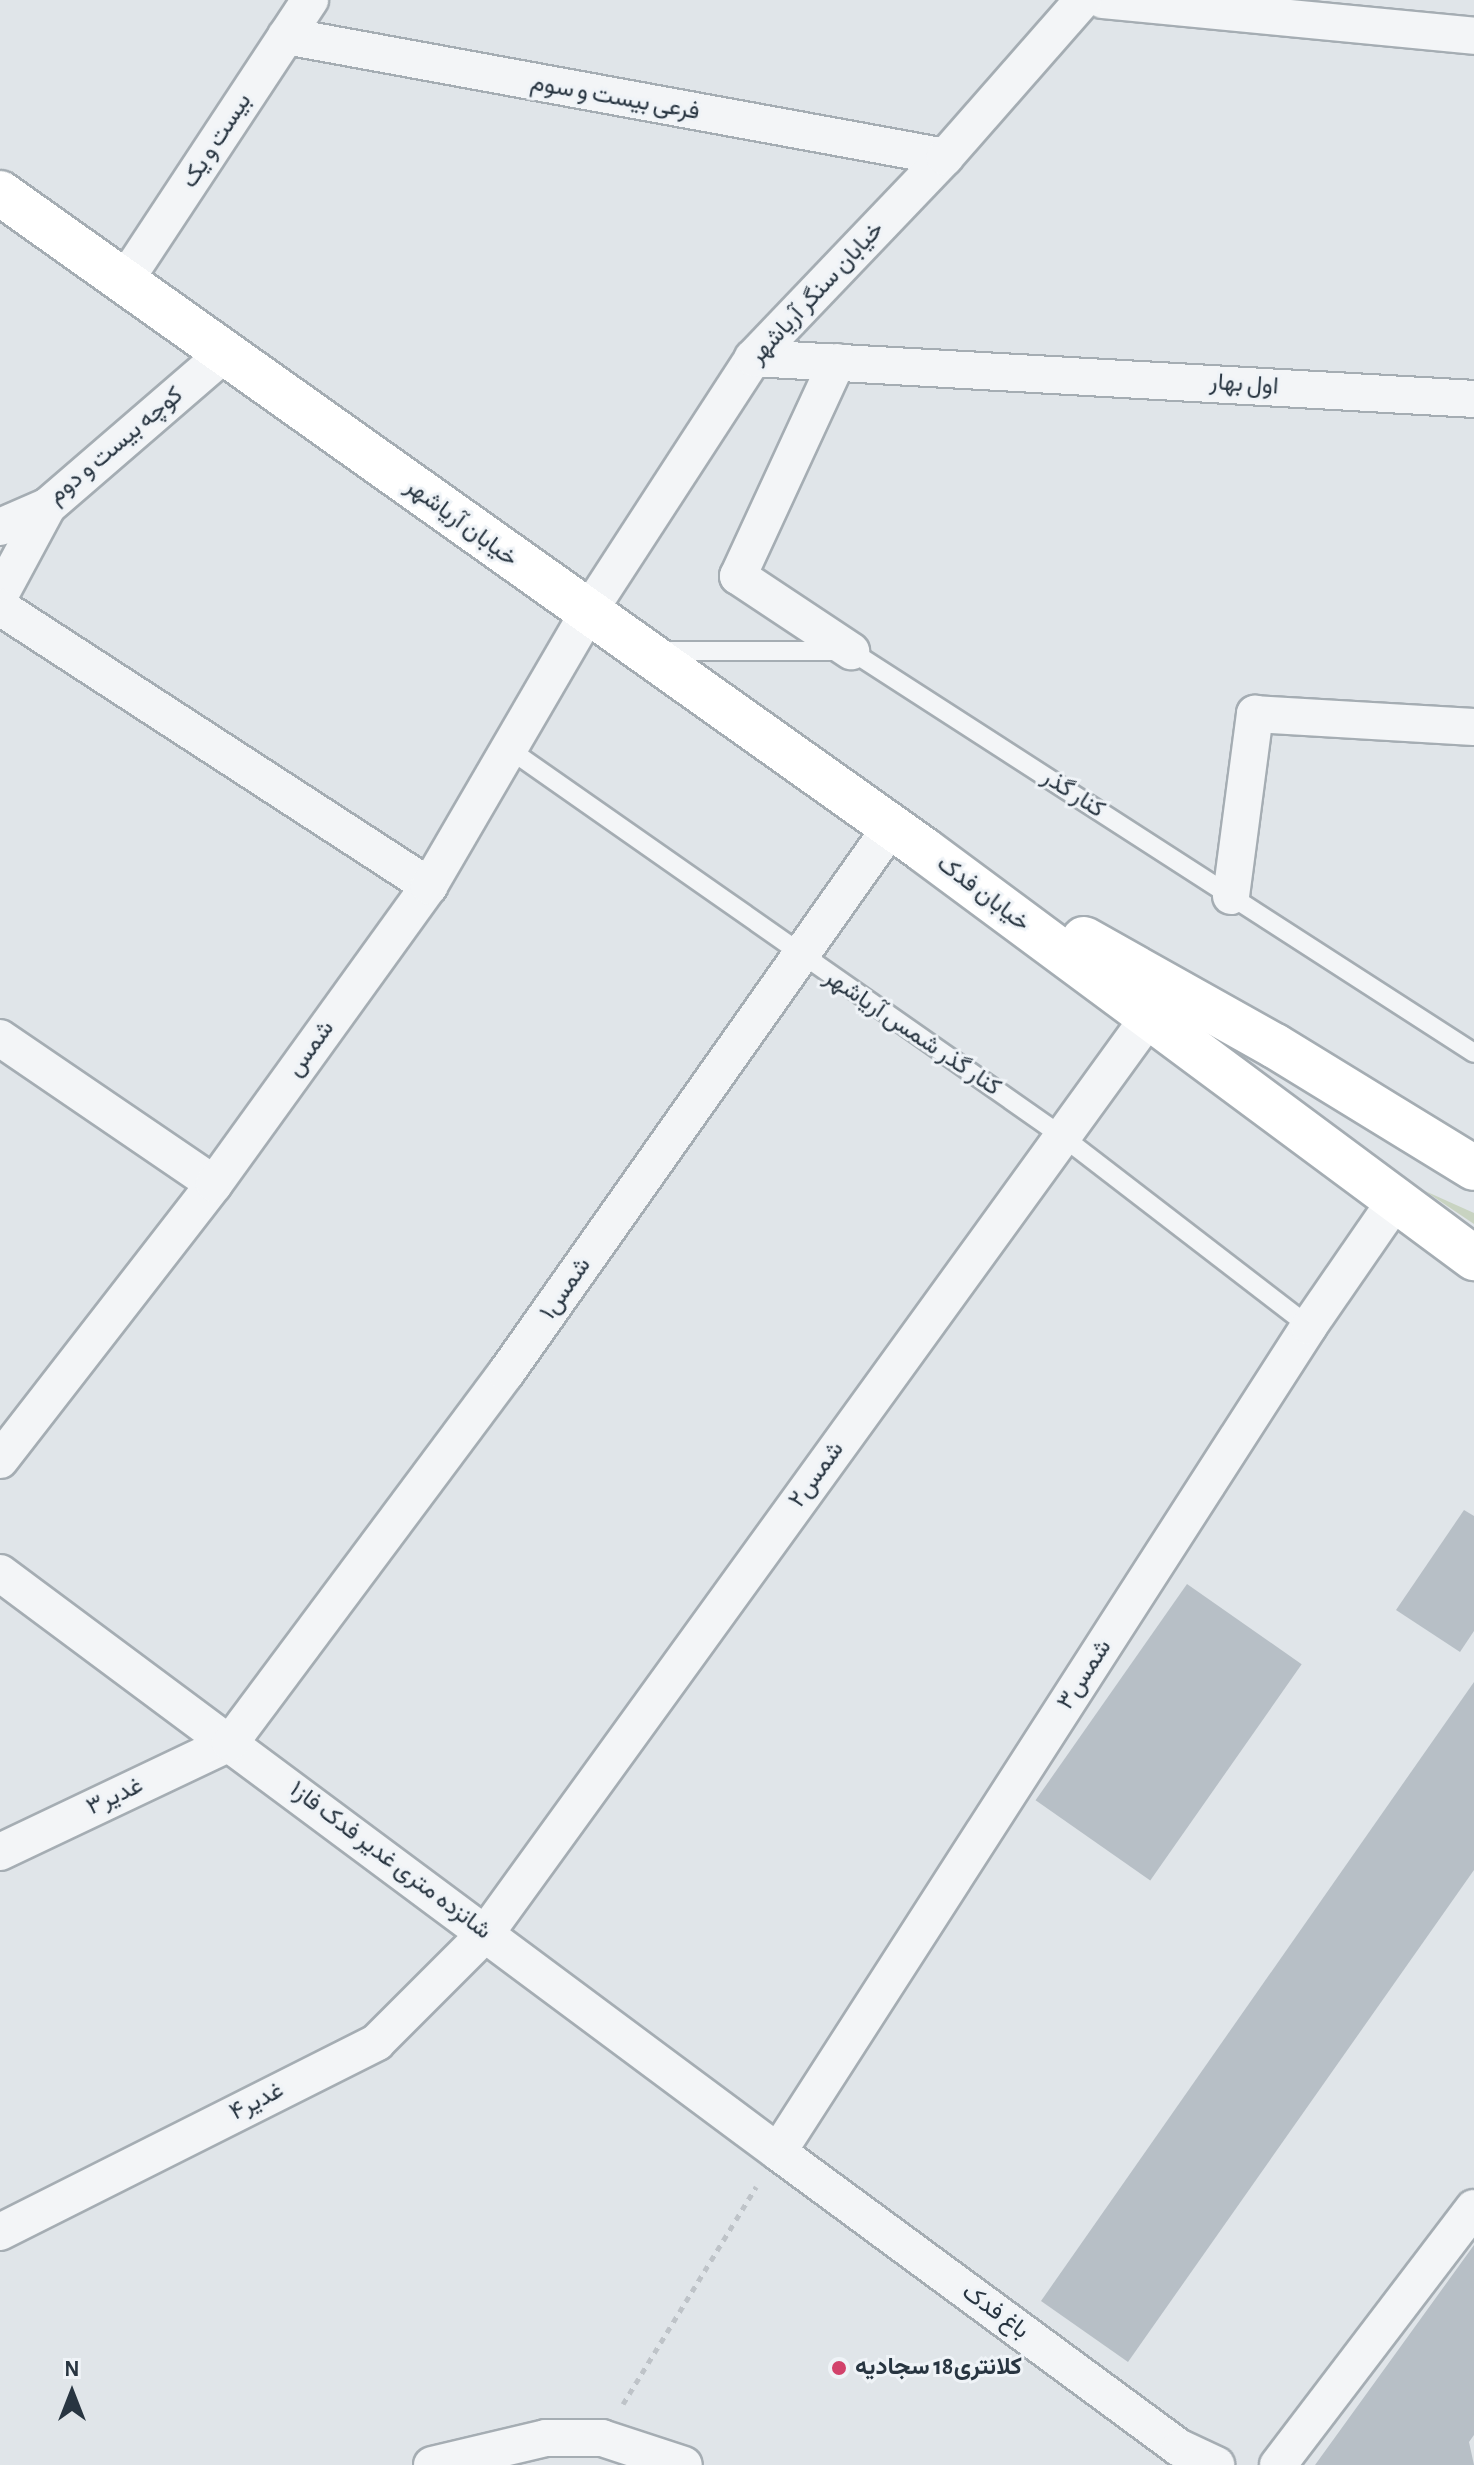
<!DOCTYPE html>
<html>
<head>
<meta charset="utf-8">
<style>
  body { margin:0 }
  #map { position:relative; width:1474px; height:2465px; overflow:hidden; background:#e0e5e9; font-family:"Alegreya Sans",Vazirmatn,sans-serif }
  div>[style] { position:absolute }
  .green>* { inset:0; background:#c8d3c1 }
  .building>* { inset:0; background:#b7bfc6; transform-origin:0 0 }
  .path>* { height:5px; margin-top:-2.5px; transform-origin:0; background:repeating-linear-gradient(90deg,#bec3c8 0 6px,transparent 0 12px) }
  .roads { filter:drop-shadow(2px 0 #a5adb3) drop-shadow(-2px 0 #a5adb3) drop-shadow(0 2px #a5adb3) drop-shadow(0 -2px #a5adb3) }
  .lane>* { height:18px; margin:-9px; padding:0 9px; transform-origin:9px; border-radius:9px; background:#f3f5f7 }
  .street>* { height:36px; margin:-18px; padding:0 18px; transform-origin:18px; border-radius:18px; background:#f3f5f7 }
  .secondary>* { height:44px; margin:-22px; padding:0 22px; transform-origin:22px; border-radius:22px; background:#fff }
  .dots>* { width:22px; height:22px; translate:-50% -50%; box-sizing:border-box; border:4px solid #eff3f7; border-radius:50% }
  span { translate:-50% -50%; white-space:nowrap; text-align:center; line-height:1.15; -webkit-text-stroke:6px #eff3f7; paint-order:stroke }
  .street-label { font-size:24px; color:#283541 }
  .poi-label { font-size:24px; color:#283541; font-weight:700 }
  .left { translate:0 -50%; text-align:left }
  .north { position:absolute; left:32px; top:2353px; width:80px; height:80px; -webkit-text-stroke:6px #eff3f7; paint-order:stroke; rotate:0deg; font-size:22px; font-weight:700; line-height:32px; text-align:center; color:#283541 }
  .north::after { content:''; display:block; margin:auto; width:28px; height:36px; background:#283541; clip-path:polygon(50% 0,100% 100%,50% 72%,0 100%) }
</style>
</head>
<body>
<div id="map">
  <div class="green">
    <i style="clip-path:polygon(1425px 1191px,1474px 1213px,1474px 1224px)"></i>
  </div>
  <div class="building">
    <i style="clip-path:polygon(1464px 1510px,1474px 1516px,1474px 1631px,1460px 1652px,1396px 1610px)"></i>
    <i style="left:1187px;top:1584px;width:140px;height:264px;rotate:35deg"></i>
    <i style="clip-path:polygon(1474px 1682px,1474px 1870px,1128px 2362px,1041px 2301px)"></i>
    <i style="clip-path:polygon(1474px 2245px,1474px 2435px,1469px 2442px,1474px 2465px,1315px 2465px)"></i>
  </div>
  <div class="path">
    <i style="left:623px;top:2404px;width:255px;rotate:-58.5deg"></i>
  </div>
  <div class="roads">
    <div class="lane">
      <i style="left:657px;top:651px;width:194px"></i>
      <i style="left:851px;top:651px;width:741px;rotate:32.83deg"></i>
      <i style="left:509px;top:749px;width:675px;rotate:34.99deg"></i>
      <i style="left:1062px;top:1136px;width:312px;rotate:37.6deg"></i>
    </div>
    <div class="street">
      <i style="left:1103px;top:0;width:373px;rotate:5.5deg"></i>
      <i style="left:286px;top:36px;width:670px;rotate:10.4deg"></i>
      <i style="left:124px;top:282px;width:338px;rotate:-56.6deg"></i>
      <i style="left:753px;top:358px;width:722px;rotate:3.25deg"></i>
      <i style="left:837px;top:362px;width:236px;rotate:114.8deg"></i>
      <i style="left:738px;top:576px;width:136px;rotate:33.6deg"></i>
      <i style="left:0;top:527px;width:52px;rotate:-23.6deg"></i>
      <i style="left:48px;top:506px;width:234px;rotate:-40.8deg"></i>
      <i style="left:0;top:595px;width:101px;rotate:-61.7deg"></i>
      <i style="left:0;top:607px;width:512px;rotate:33.04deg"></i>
      <i style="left:1231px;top:896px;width:184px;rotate:-82.5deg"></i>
      <i style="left:1255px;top:714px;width:219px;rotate:3.4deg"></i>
      <i style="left:0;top:1038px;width:259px;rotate:34.3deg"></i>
      <i style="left:0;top:1460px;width:349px;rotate:-52.2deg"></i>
      <i style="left:214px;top:1184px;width:367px;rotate:-54.2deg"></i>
      <i style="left:429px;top:886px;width:315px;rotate:-59.8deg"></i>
      <i style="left:587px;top:614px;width:305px;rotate:-57deg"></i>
      <i style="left:753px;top:358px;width:278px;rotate:-46.3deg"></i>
      <i style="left:945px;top:157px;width:209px;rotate:-48.7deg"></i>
      <i style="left:0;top:1573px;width:970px;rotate:36.66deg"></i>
      <i style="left:778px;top:2152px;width:499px;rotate:36.4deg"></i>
      <i style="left:1180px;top:2448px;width:40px;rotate:25deg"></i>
      <i style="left:0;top:1852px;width:255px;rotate:-25.4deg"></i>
      <i style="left:230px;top:1743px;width:462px;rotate:-53.3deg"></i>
      <i style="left:506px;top:1373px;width:668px;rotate:-54.81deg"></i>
      <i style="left:778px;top:2152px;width:982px;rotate:-57.26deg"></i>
      <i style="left:1309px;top:1326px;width:153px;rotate:-55.4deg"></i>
      <i style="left:0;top:2232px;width:422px;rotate:-26.7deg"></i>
      <i style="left:377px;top:2042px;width:154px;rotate:-45deg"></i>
      <i style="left:486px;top:1933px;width:1131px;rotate:-54.1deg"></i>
      <i style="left:432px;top:2465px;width:117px;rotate:-13.3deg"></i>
      <i style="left:546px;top:2438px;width:56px"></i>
      <i style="left:602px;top:2438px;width:86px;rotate:18.2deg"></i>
      <i style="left:1278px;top:2465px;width:323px;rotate:-52.7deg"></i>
    </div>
    <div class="secondary">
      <i style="left:0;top:193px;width:1134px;rotate:35.41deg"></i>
      <i style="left:924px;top:850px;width:685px;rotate:36.57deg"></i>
      <i style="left:1084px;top:939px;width:219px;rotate:29.3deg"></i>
      <i style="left:1275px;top:1046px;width:233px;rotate:31.5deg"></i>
    </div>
  </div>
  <div class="dots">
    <i style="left:839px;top:2368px;background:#d2426b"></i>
  </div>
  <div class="street-label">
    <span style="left:615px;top:98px;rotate:10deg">فرعی بیست و سوم</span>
    <span style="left:217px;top:141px;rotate:-57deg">بیست و یک</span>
    <span style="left:817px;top:293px;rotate:-47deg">خیابان سنگر آریاشهر</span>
    <span style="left:1244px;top:385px;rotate:4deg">اول بهار</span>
    <span style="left:116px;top:446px;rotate:-40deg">کوچه بیست و دوم</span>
    <span style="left:461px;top:523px;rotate:36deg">خیابان آریاشهر</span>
    <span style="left:1073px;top:794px;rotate:33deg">کنار گذر</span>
    <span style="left:983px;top:894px;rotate:37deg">خیابان فدک</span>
    <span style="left:912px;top:1033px;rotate:34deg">کنار گذر شمس آریاشهر</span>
    <span style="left:311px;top:1049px;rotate:-54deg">شمس</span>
    <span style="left:566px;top:1289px;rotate:-55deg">شمس۱</span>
    <span style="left:817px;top:1475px;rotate:-54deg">شمس۲</span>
    <span style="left:1085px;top:1675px;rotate:-57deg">شمس۳</span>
    <span style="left:115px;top:1797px;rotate:-25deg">غدیر۳</span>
    <span style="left:390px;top:1861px;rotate:37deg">شانزده متری غدیر فدک فاز۱</span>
    <span style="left:257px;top:2102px;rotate:-27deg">غدیر۴</span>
    <span style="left:995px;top:2312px;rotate:36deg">باغ فدک</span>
  </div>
  <div class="poi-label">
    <span class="left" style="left:855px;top:2368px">کلانتری18 سجادیه</span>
  </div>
  <div class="north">N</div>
</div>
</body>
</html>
